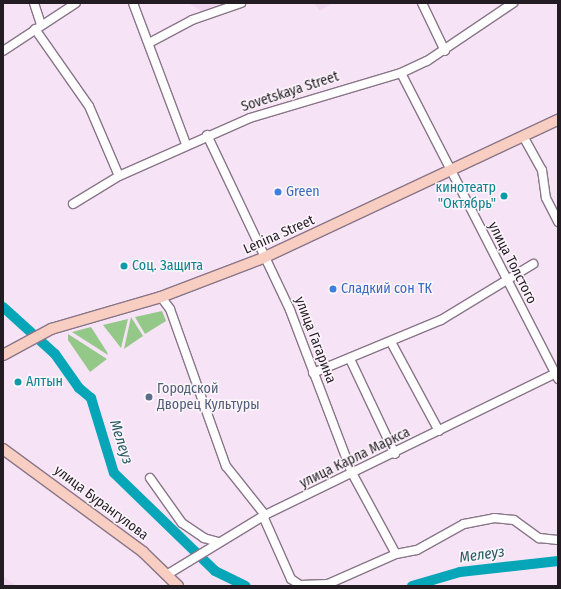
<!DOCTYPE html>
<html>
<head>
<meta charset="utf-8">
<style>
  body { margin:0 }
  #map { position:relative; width:561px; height:589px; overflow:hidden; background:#f7e3f6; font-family:"Fira Sans Condensed",sans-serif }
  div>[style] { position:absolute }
  .built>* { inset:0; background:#f1d6ef }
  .green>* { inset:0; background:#93c888 }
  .river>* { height:10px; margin:-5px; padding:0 5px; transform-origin:5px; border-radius:5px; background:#07a5b8 }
  .roads { filter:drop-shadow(1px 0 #897688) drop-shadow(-1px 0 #897688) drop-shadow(0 1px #897688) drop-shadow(0 -1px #897688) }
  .minor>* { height:8px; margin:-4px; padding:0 4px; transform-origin:4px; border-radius:4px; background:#fff }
  .major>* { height:10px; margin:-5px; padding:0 5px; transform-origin:5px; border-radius:5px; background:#f9cec2 }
  .dots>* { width:11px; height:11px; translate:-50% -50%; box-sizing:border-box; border:2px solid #fdf5fc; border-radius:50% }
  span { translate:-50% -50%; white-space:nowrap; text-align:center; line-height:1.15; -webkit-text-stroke:3px #fdf5fc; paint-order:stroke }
  .street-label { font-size:14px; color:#231c23 }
  .culture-label { font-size:14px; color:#0d838f }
  .right { translate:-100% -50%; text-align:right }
  .left { translate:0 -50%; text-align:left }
  .shop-label { font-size:14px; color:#366cbe }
  .service-label { font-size:14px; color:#4e5e75 }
  .water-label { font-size:15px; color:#285c65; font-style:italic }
  .frame { position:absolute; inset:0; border:4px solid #231c23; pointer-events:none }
</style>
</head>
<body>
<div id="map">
  <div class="built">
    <i style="clip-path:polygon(188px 3px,223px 3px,206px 14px)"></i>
    <i style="clip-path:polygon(314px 3px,332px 3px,320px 11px)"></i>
    <i style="clip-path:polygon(3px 576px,16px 586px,3px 586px)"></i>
  </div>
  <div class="green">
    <i style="clip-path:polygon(162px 311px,166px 321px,145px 334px,135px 317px)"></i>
    <i style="clip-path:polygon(131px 317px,143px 336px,124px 349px)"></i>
    <i style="clip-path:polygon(128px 319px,121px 348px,103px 325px)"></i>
    <i style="clip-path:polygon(91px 327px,107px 352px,108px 355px,72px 332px)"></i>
    <i style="clip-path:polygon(68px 334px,107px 359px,90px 372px,68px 340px)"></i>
  </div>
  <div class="river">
    <i style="left:3px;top:307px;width:70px;rotate:42.1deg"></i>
    <i style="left:55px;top:354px;width:42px;rotate:54.8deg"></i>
    <i style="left:79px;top:388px;width:16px;rotate:40deg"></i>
    <i style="left:91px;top:398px;width:78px;rotate:73deg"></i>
    <i style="left:114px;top:473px;width:141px;rotate:44.1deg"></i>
    <i style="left:215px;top:571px;width:34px;rotate:26deg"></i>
    <i style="left:412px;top:586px;width:50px;rotate:-16.3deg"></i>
    <i style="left:460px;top:572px;width:99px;rotate:-6.4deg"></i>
  </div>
  <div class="roads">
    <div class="minor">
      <i style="left:34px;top:3px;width:23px;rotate:72deg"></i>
      <i style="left:133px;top:3px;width:151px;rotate:69.4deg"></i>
      <i style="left:422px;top:3px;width:53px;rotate:64.4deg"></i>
      <i style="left:35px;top:29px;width:94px;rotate:55deg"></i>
      <i style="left:89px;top:106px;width:76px;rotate:66.8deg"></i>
      <i style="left:149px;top:43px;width:49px;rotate:-28.1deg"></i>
      <i style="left:192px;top:20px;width:52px;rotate:-19.1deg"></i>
      <i style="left:3px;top:51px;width:87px;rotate:-33.3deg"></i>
      <i style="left:401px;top:73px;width:344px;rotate:62.8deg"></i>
      <i style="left:207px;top:135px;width:194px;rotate:64.6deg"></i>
      <i style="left:290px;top:310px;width:174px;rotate:69.2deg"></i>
      <i style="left:352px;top:473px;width:92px;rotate:61.5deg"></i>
      <i style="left:523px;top:136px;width:39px;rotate:61deg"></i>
      <i style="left:542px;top:170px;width:28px;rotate:82deg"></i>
      <i style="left:546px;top:198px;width:27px;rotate:63deg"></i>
      <i style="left:73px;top:204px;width:54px;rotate:-31.3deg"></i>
      <i style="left:119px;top:176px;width:143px;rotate:-23.9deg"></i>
      <i style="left:250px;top:118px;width:158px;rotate:-16.6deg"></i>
      <i style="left:401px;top:73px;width:29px;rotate:-25deg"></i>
      <i style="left:427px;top:61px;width:104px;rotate:-34deg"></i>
      <i style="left:161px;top:297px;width:15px;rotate:53deg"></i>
      <i style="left:170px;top:309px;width:167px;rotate:70.4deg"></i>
      <i style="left:226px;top:466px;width:63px;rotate:51.5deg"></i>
      <i style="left:391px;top:342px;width:101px;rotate:61.7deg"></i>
      <i style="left:350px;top:359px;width:105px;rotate:64.7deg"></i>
      <i style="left:313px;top:373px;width:139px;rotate:-22.5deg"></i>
      <i style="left:441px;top:320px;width:108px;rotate:-31.3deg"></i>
      <i style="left:150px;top:478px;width:55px;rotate:54.6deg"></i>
      <i style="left:182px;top:523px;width:27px;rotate:34deg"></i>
      <i style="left:204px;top:538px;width:15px;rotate:16deg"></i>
      <i style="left:263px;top:516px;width:69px;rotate:66deg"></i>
      <i style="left:291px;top:579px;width:11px;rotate:34deg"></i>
      <i style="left:300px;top:585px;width:28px;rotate:-2deg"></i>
      <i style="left:328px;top:584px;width:74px;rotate:-23.8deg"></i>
      <i style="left:396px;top:554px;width:21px;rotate:-11deg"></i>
      <i style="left:417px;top:550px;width:54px;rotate:-29deg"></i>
      <i style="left:464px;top:524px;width:31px;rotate:-11deg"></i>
      <i style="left:494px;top:518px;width:20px;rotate:6deg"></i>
      <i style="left:514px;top:520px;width:31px;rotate:36deg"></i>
      <i style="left:539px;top:538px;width:19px;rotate:6deg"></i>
      <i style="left:168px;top:574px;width:114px;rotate:-31.3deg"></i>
      <i style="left:265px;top:515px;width:326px;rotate:-26deg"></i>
    </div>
    <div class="major">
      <i style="left:3px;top:355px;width:55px;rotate:-28.4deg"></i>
      <i style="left:51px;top:329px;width:115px;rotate:-16.2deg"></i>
      <i style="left:161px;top:297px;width:109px;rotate:-20.9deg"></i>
      <i style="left:263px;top:258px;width:326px;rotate:-25.1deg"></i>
      <i style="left:3px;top:449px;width:174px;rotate:36.3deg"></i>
      <i style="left:143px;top:552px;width:49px;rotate:44.2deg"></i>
    </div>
  </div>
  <div class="dots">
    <i style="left:278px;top:192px;background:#3f7fe0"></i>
    <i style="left:504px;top:196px;background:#0f9aa8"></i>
    <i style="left:124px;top:266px;background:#0f9aa8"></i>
    <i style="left:333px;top:289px;background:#3f7fe0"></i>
    <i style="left:18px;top:382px;background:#0f9aa8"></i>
    <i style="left:149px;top:397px;background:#5c6f8a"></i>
  </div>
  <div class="street-label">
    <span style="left:290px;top:92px;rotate:-18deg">Sovetskaya Street</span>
    <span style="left:279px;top:235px;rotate:-24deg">Lenina Street</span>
    <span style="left:512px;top:263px;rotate:63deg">улица Толстого</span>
    <span style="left:315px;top:340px;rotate:69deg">улица Гагарина</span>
    <span style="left:355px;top:458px;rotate:-26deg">улица Карла Маркса</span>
    <span style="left:101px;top:503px;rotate:37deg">улица Бурангулова</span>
  </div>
  <div class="culture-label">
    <span class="right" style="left:496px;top:196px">кинотеатр<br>"Октябрь"</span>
    <span class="left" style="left:132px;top:266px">Соц. Защита</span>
    <span class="left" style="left:26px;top:382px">Алтын</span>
  </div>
  <div class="shop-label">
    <span class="left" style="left:286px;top:192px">Green</span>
    <span class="left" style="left:341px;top:289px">Сладкий сон ТК</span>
  </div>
  <div class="service-label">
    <span class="left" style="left:157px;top:397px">Городской<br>Дворец Культуры</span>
  </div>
  <div class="water-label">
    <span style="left:121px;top:442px;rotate:72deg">Мелеуз</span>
    <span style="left:482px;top:555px;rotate:-8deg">Мелеуз</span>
  </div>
  <div class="frame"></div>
</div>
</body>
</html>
